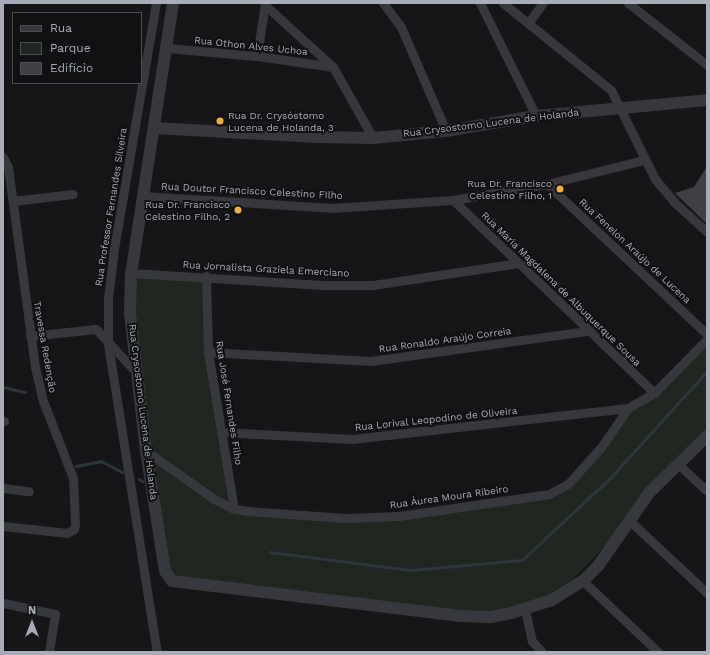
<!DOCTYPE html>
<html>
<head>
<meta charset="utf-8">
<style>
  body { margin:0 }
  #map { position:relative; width:710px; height:655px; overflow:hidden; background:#161618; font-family:"Work Sans",sans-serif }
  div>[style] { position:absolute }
  .green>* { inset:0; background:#1e261f }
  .stream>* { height:3px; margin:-1.5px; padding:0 1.5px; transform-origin:1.5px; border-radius:1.5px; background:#2c353c }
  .building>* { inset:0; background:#404145 }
  .minor>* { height:9px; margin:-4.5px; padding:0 4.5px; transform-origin:4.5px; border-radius:4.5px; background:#37383d }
  .tertiary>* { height:12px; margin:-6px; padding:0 6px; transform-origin:6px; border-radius:6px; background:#37383d }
  .dots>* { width:11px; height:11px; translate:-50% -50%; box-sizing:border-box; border:2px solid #111113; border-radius:50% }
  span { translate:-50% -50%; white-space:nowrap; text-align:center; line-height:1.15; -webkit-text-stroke:4px #111113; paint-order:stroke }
  .street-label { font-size:10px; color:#a8adb8 }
  .poi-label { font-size:10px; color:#a8adb8 }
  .left { translate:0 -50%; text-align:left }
  .right { translate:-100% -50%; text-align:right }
  .frame { position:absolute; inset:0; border:4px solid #a8adb8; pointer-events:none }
  .legend { position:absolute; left:12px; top:12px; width:130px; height:72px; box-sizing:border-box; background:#111113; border:1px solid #4d4f55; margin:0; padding:5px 7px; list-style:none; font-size:12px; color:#a8adb8 }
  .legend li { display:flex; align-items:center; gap:8px; height:20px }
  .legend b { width:20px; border:1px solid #4d4f55 }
  .north { position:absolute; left:12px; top:603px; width:40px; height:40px; -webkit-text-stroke:3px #111113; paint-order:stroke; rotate:0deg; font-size:11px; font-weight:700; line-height:16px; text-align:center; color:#a8adb8 }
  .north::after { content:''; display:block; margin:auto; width:14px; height:18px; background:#a8adb8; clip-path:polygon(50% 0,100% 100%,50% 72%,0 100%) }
</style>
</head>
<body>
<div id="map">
  <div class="green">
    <i style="clip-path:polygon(131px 273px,206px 276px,208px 352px,233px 506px,345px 518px,549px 494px,568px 484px,628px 408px,654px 393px,707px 339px,707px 436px,630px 521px,552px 600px,471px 616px,168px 576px,146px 451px)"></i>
  </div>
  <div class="stream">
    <i style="left:3px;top:387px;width:23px;rotate:13deg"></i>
    <i style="left:76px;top:466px;width:25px;rotate:-11deg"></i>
    <i style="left:101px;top:461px;width:24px;rotate:28deg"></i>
    <i style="left:139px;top:479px;width:4px;rotate:34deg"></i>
    <i style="left:270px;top:552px;width:141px;rotate:7.3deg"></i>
    <i style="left:410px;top:570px;width:112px;rotate:-5.1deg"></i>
    <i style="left:522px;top:560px;width:122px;rotate:-43deg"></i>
    <i style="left:611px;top:477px;width:143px;rotate:-47.8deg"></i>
  </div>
  <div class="building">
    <i style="clip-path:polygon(707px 166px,707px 224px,675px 193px,694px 187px)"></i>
  </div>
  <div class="minor">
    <i style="left:156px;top:3px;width:249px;rotate:99.7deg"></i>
    <i style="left:114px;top:248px;width:51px;rotate:96.7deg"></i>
    <i style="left:108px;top:299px;width:45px;rotate:90deg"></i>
    <i style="left:108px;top:344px;width:312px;rotate:81deg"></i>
    <i style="left:383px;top:3px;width:30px;rotate:53deg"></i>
    <i style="left:401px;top:27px;width:113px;rotate:66.6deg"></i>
    <i style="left:480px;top:3px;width:126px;rotate:63.6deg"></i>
    <i style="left:503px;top:3px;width:139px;rotate:38.9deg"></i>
    <i style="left:611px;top:90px;width:99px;rotate:63.7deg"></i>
    <i style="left:655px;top:179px;width:30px;rotate:50deg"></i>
    <i style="left:674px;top:202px;width:45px;rotate:42.3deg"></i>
    <i style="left:628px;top:3px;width:100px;rotate:38.1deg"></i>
    <i style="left:265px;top:5px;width:92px;rotate:42.4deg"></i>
    <i style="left:333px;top:67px;width:81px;rotate:60.6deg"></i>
    <i style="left:529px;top:22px;width:24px;rotate:-54deg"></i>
    <i style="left:167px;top:48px;width:90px;rotate:5.1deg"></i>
    <i style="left:257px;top:56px;width:77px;rotate:8.2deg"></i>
    <i style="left:257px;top:56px;width:54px;rotate:-81.4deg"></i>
    <i style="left:3px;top:157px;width:11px;rotate:63deg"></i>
    <i style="left:8px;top:167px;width:202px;rotate:82.3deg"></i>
    <i style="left:35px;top:367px;width:35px;rotate:77deg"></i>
    <i style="left:43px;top:401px;width:83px;rotate:68.7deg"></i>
    <i style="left:73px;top:478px;width:46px;rotate:87.5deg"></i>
    <i style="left:75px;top:524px;width:5px;rotate:101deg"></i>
    <i style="left:74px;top:529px;width:8px;rotate:150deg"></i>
    <i style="left:67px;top:533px;width:64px;rotate:-173.8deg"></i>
    <i style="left:547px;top:184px;width:219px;rotate:43.2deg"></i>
    <i style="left:143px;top:196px;width:189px;rotate:3.6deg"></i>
    <i style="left:332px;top:208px;width:60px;rotate:-3.8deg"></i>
    <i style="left:392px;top:204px;width:61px;rotate:-3.8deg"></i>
    <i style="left:453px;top:200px;width:95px;rotate:-9.7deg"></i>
    <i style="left:547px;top:184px;width:100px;rotate:-13.9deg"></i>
    <i style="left:453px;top:200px;width:279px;rotate:43.8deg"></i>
    <i style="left:13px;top:201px;width:60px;rotate:-6.7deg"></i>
    <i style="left:131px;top:273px;width:192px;rotate:3.6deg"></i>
    <i style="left:323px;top:285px;width:50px"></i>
    <i style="left:373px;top:285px;width:147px;rotate:-8.6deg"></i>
    <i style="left:206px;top:276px;width:76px;rotate:88.5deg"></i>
    <i style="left:208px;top:352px;width:159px;rotate:80.6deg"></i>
    <i style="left:30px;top:336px;width:66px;rotate:-6.1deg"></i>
    <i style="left:96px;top:329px;width:59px;rotate:47.1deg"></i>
    <i style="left:208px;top:352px;width:163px;rotate:3.2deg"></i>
    <i style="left:371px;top:361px;width:219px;rotate:-7.9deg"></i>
    <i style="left:3px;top:421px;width:1px"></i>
    <i style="left:221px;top:432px;width:131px;rotate:3.1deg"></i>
    <i style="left:352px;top:439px;width:278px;rotate:-6.4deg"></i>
    <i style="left:146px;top:451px;width:83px;rotate:35.2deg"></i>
    <i style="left:214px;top:499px;width:22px;rotate:27deg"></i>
    <i style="left:234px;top:509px;width:14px;rotate:8deg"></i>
    <i style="left:248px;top:511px;width:97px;rotate:4.1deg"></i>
    <i style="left:345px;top:518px;width:54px;rotate:-2.1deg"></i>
    <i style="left:399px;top:516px;width:152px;rotate:-8.3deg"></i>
    <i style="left:549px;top:494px;width:21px;rotate:-28deg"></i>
    <i style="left:568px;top:484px;width:51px;rotate:-48.2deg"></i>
    <i style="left:602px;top:446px;width:46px;rotate:-55.6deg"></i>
    <i style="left:628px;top:408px;width:30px;rotate:-30deg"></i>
    <i style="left:654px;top:393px;width:76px;rotate:-45.5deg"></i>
    <i style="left:677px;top:463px;width:41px;rotate:43deg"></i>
    <i style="left:3px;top:488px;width:26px;rotate:7deg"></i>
    <i style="left:630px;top:521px;width:105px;rotate:43.1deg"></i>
    <i style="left:583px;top:581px;width:103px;rotate:43.4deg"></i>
    <i style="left:3px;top:603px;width:53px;rotate:11.9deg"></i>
    <i style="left:55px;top:614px;width:38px;rotate:99deg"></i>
    <i style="left:525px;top:609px;width:33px;rotate:78deg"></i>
    <i style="left:532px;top:641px;width:15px;rotate:48deg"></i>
  </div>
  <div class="tertiary">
    <i style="left:173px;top:3px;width:273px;rotate:98.8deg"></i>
    <i style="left:131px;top:273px;width:41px;rotate:91.4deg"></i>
    <i style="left:130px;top:314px;width:138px;rotate:83.3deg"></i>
    <i style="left:146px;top:451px;width:121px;rotate:81deg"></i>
    <i style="left:165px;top:571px;width:12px;rotate:55deg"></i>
    <i style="left:172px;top:581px;width:291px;rotate:6.9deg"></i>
    <i style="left:461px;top:616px;width:30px;rotate:2deg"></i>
    <i style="left:491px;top:617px;width:20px;rotate:-11deg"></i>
    <i style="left:511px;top:613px;width:43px;rotate:-17.6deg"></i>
    <i style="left:552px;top:600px;width:36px;rotate:-32deg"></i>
    <i style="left:583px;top:581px;width:21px;rotate:-45deg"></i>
    <i style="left:598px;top:566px;width:89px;rotate:-55.1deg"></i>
    <i style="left:649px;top:493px;width:81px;rotate:-44.5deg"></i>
    <i style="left:155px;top:128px;width:162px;rotate:3.2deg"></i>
    <i style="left:317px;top:137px;width:56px;rotate:1deg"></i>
    <i style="left:373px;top:138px;width:73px;rotate:-5.5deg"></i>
    <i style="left:446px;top:131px;width:91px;rotate:-9.5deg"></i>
    <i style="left:536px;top:116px;width:172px;rotate:-5.3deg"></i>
  </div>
  <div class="dots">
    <i style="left:220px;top:121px;background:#f2b134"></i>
    <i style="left:560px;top:189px;background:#f2b134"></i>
    <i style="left:238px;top:210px;background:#f2b134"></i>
  </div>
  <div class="street-label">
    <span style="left:251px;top:46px;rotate:6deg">Rua Othon Alves Uchoa</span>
    <span style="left:491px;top:123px;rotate:-7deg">Rua Crysostomo Lucena de Holanda</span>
    <span style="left:252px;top:191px;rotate:3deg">Rua Doutor Francisco Celestino FIlho</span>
    <span style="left:111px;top:207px;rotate:-81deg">Rua Professor Fernandes Silveira</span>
    <span style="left:635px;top:251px;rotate:43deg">Rua Fenelon Araújo de Lucena</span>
    <span style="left:266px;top:269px;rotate:3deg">Rua Jornalista Graziela Emerciano</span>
    <span style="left:561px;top:289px;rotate:44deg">Rua Maria Magdalena de Albuquerque Sousa</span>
    <span style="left:445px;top:340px;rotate:-8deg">Rua Ronaldo Araújo Correia</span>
    <span style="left:45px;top:347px;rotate:80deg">Travessa Redenção</span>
    <span style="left:229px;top:403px;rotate:81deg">Rua José Fernandes Filho</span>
    <span style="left:143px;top:412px;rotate:83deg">Rua Crysostomo Lucena de Holanda</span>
    <span style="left:436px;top:419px;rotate:-6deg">Rua Lorival Leopodino de Oliveira</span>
    <span style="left:449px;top:497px;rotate:-8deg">Rua Áurea Moura Ribeiro</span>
  </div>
  <div class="poi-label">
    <span class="left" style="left:228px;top:121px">Rua Dr. Crysóstomo<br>Lucena de Holanda, 3</span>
    <span class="right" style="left:552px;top:189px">Rua Dr. Francisco<br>Celestino Filho, 1</span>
    <span class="right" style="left:230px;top:210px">Rua Dr. Francisco<br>Celestino Filho, 2</span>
  </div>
  <div class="frame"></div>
  <ul class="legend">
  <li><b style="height:5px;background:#37383d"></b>Rua</li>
  <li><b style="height:11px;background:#1e261f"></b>Parque</li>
  <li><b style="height:11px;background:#404145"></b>Edifício</li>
  </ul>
  <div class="north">N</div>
</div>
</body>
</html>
